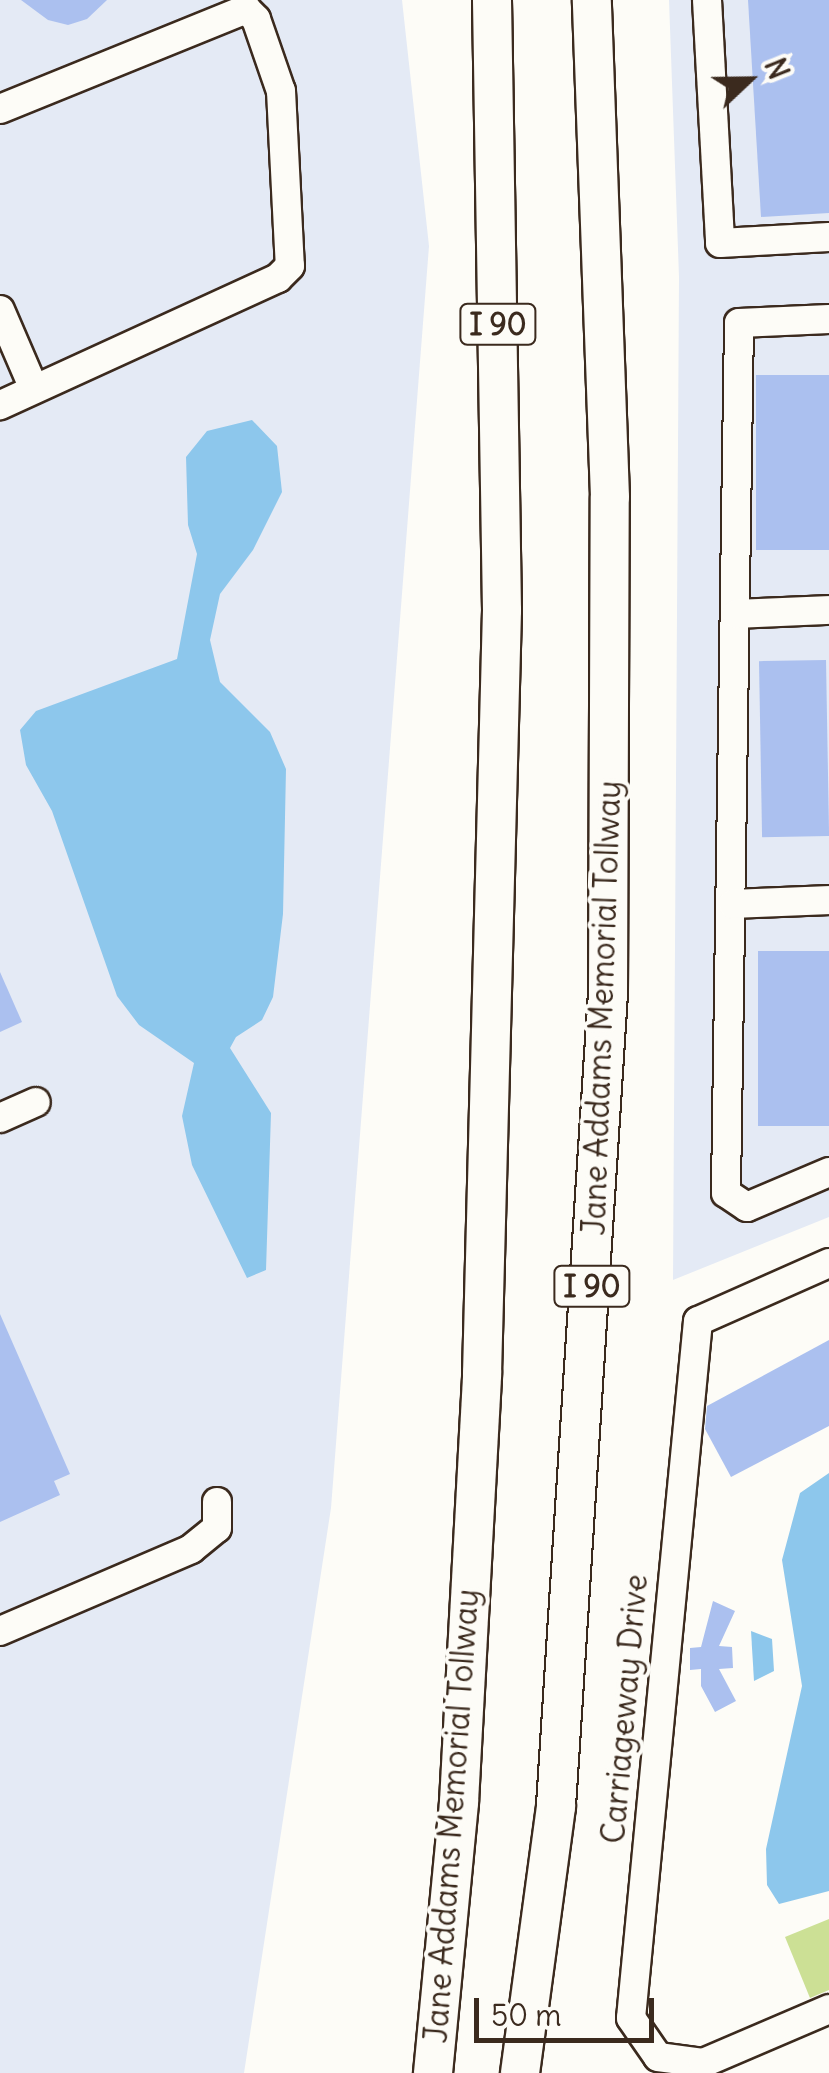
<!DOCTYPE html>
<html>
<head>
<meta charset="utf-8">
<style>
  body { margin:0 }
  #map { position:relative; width:829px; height:2073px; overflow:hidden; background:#fdfcf7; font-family:Delius,sans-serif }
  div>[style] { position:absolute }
  .built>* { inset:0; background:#e4eaf5 }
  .green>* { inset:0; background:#cce095 }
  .water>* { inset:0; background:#8dc7ec }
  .building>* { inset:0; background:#abc0ef; transform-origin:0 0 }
  .roads { filter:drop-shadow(2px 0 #3b2a1e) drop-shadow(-2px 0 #3b2a1e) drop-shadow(0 2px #3b2a1e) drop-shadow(0 -2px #3b2a1e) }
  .minor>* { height:28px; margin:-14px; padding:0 14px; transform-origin:14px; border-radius:14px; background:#fdfcf7 }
  .highway>* { height:38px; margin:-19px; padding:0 19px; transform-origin:19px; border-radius:19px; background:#fdfcf7 }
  span { translate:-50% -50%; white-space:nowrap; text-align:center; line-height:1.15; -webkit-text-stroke:8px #fdfcf7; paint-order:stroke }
  .shield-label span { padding:2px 8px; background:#fdfcf7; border:2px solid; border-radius:8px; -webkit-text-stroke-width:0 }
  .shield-label { font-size:30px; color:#3b2a1e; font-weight:700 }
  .street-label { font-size:32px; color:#3b2a1e }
  .north { position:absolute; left:699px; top:30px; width:100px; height:100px; -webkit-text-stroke:8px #fdfcf7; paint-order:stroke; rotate:68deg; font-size:28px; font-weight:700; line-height:40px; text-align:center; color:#3b2a1e }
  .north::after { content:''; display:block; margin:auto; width:35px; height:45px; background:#3b2a1e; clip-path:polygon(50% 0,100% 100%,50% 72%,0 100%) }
  .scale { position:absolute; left:474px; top:1998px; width:180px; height:45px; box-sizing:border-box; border:5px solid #3b2a1e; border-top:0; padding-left:12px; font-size:30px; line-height:35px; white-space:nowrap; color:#3b2a1e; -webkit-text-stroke:8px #fdfcf7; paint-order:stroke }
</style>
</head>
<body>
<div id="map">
  <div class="built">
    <i style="clip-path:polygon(0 0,402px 0,429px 246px,331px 1508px,244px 2073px,0 2073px)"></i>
    <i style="clip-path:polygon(669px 0,829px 0,829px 1217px,673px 1280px,679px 277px)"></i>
  </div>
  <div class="green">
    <i style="clip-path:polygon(829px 1919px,829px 1990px,810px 1998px,785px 1937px)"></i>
  </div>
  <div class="water">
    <i style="clip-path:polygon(252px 420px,277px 446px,282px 492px,253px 550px,220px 594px,210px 640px,220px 682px,270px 732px,286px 769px,283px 914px,273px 997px,262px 1020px,236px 1037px,230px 1048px,271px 1113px,266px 1270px,247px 1278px,192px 1165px,182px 1116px,194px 1063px,139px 1025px,117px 996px,52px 811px,26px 765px,20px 730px,36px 711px,177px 659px,197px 554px,188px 525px,186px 457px,207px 431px)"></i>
    <i style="clip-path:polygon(829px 1473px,829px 1891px,779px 1904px,767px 1885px,766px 1849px,802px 1686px,782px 1560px,800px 1493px)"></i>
    <i style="clip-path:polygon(751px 1631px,772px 1639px,774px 1671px,754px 1681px)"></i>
  </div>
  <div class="building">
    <i style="clip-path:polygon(21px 0,107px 0,87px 19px,68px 25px,48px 20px)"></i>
    <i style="clip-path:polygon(748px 0,829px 0,829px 213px,761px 217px)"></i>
    <i style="left:829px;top:375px;width:175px;height:73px;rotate:90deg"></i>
    <i style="left:826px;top:660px;width:176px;height:67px;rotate:89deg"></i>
    <i style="left:829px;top:951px;width:175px;height:71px;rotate:90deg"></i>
    <i style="clip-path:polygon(0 972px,22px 1022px,0 1032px)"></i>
    <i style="clip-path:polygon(0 1314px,70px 1474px,54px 1481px,60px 1495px,0 1522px)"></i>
    <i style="clip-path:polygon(829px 1340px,829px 1426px,731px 1477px,705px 1429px,707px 1406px)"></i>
    <i style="clip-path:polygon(713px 1601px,735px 1611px,719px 1646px,732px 1647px,733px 1668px,719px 1669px,736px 1701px,715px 1712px,701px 1686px,701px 1669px,690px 1670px,690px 1648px,701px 1647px)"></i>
  </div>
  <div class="roads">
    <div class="minor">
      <i style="left:707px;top:0;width:243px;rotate:86.9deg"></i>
      <i style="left:720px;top:243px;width:109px;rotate:-3.2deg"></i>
      <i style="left:0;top:109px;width:266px;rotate:-22.1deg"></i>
      <i style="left:246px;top:9px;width:14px;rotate:45deg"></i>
      <i style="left:256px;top:19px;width:76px;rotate:70.9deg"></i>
      <i style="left:281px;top:91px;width:175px;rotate:87.1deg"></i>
      <i style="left:290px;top:266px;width:17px;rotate:135deg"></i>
      <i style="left:278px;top:278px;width:306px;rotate:155.4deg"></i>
      <i style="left:0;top:310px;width:86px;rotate:66.7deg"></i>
      <i style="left:829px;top:319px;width:90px;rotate:177.5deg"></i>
      <i style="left:739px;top:323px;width:870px;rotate:90.86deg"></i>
      <i style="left:726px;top:1193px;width:25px;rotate:34deg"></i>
      <i style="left:747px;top:1207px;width:89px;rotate:-23.1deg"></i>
      <i style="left:737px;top:614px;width:92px;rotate:-2.5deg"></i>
      <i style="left:733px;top:904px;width:96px;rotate:-2.4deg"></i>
      <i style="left:0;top:1118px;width:39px;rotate:-24deg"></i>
      <i style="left:829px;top:1263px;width:143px;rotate:156.1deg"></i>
      <i style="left:698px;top:1321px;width:700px;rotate:95.49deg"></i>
      <i style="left:631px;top:2018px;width:47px;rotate:55.3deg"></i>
      <i style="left:658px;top:2057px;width:45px;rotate:7.6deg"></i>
      <i style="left:703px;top:2063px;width:137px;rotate:-23.2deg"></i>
      <i style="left:0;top:1631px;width:208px;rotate:-23.2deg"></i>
      <i style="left:191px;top:1549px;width:33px;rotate:-39deg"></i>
      <i style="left:217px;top:1528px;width:26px;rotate:-90deg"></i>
    </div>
    <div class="highway">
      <i style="left:433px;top:2073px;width:272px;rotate:-84.5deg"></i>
      <i style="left:459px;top:1802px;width:429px;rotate:-86.9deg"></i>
      <i style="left:482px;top:1374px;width:764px;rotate:-88.5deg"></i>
      <i style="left:502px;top:610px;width:610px;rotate:-90.94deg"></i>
      <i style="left:520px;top:2073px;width:269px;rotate:-82.3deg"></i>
      <i style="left:556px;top:1806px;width:816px;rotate:-86.34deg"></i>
      <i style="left:608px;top:992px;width:495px;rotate:-89.8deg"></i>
      <i style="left:610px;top:497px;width:497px;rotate:-92.1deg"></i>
    </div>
  </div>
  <div class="shield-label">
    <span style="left:498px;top:324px">I 90</span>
    <span style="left:592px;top:1286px">I 90</span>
  </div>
  <div class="street-label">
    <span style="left:602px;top:1008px;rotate:-88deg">Jane Addams Memorial Tollway</span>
    <span style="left:625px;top:1709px;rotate:-85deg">Carriageway Drive</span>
    <span style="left:452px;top:1816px;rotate:-86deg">Jane Addams Memorial Tollway</span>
  </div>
  <div class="north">N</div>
  <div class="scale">50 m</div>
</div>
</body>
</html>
